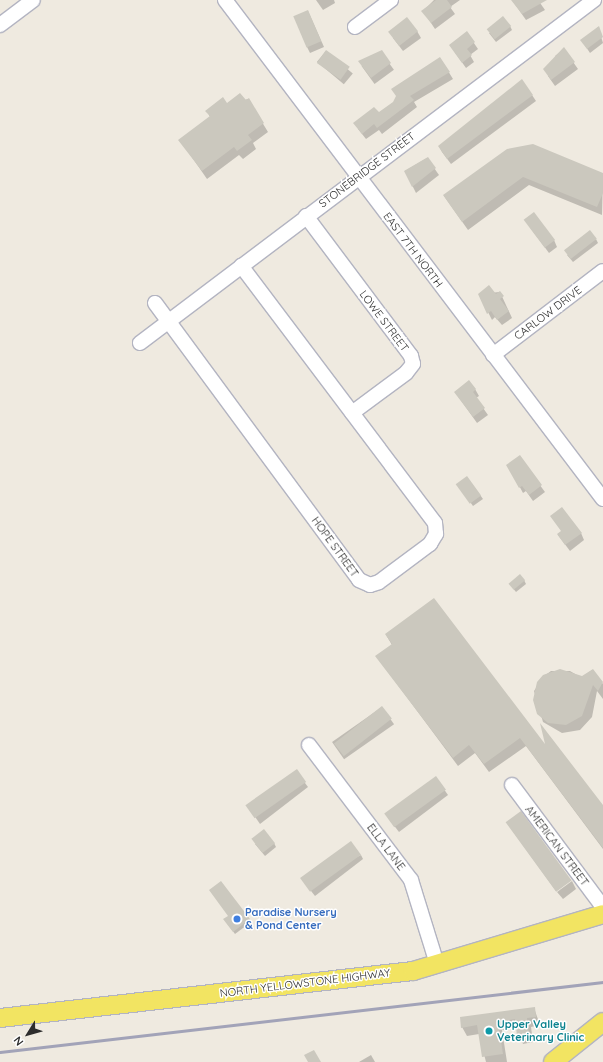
<!DOCTYPE html>
<html>
<head>
<meta charset="utf-8">
<style>
  body { margin:0 }
  #map { position:relative; width:603px; height:1062px; overflow:hidden; background:#efeae0; font-family:Quicksand,sans-serif }
  div>[style] { position:absolute }
  .shadow>* { inset:0; background:#0003; transform-origin:0 0 }
  .building>* { inset:0; background:#cbc8be; transform-origin:0 0 }
  .roads { filter:drop-shadow(1px 0 #b3b4c1) drop-shadow(-1px 0 #b3b4c1) drop-shadow(0 1px #b3b4c1) drop-shadow(0 -1px #b3b4c1) }
  .minor>* { height:14px; margin:-7px; padding:0 7px; transform-origin:7px; border-radius:7px; background:#fff }
  .major>* { height:18px; margin:-9px; padding:0 9px; transform-origin:9px; border-radius:9px; background:#f2e462 }
  .rail>* { height:3px; margin:-1.5px; padding:0 1.5px; transform-origin:1.5px; border-radius:1.5px; background:#a2a3b8 }
  .dots>* { width:11px; height:11px; translate:-50% -50%; box-sizing:border-box; border:2px solid #fff; border-radius:50% }
  span { translate:-50% -50%; white-space:nowrap; text-align:center; line-height:1.15; -webkit-text-stroke:3px #fff; paint-order:stroke }
  .street-label { font-size:11px; color:#2d2d2d }
  .shop-label { font-size:11px; color:#366cbe; font-weight:700 }
  .left { translate:0 -50%; text-align:left }
  .culture-label { font-size:11px; color:#0d838f; font-weight:700 }
  .north { position:absolute; left:8px; top:1014px; width:40px; height:40px; -webkit-text-stroke:3px #fff; paint-order:stroke; rotate:233deg; font-size:11px; font-weight:700; line-height:16px; text-align:center; color:#2d2d2d }
  .north::after { content:''; display:block; margin:auto; width:14px; height:18px; background:#2d2d2d; clip-path:polygon(50% 0,100% 100%,50% 72%,0 100%) }
</style>
</head>
<body>
<div id="map">
  <div class="shadow">
    <i style="clip-path:polygon(316px 0,334px 0,335px 3px,323px 10px)"></i>
    <i style="clip-path:polygon(434px 0,460px 0,450px 7px,455px 14px,435px 29px,423px 11px)"></i>
    <i style="clip-path:polygon(512px 0,538px 0,545px 10px,526px 20px)"></i>
    <i style="clip-path:polygon(308px 11px,324px 47px,310px 53px,307px 47px)"></i>
    <i style="clip-path:polygon(510px 26px,512px 30px,496px 42px,489px 33px)"></i>
    <i style="clip-path:polygon(598px 27px,603px 43px,590px 53px,584px 44px)"></i>
    <i style="clip-path:polygon(417px 31px,421px 38px,403px 51px,393px 38px)"></i>
    <i style="clip-path:polygon(467px 33px,478px 49px,470px 55px,474px 62px,466px 68px,454px 51px)"></i>
    <i style="clip-path:polygon(564px 49px,578px 69px,555px 86px,548px 76px,557px 59px,555px 56px)"></i>
    <i style="left:326px;top:51px;width:35px;height:14px;rotate:40deg"></i>
    <i style="left:381px;top:52px;width:22px;height:24px;rotate:54deg"></i>
    <i style="clip-path:polygon(440px 58px,453px 79px,414px 102px,417px 107px,382px 134px,379px 130px,366px 139px,358px 129px,394px 102px)"></i>
    <i style="clip-path:polygon(532px 95px,536px 101px,451px 164px,442px 152px,439px 146px)"></i>
    <i style="clip-path:polygon(248px 99px,268px 132px,253px 143px,256px 149px,243px 159px,239px 155px,207px 179px,180px 140px,210px 117px,207px 111px)"></i>
    <i style="clip-path:polygon(507px 150px,603px 174px,602px 215px,529px 185px,468px 230px,444px 196px)"></i>
    <i style="clip-path:polygon(427px 158px,439px 175px,416px 193px,405px 171px)"></i>
    <i style="clip-path:polygon(529px 226px,554px 240px,557px 247px,549px 253px)"></i>
    <i style="clip-path:polygon(596px 239px,598px 243px,573px 262px,567px 255px)"></i>
    <i style="clip-path:polygon(500px 292px,512px 318px,502px 325px,495px 317px,492px 320px,479px 294px)"></i>
    <i style="clip-path:polygon(475px 389px,479px 396px,476px 398px,488px 415px,477px 423px,455px 392px)"></i>
    <i style="clip-path:polygon(519px 457px,545px 492px,533px 501px,526px 491px,523px 493px,508px 465px)"></i>
    <i style="clip-path:polygon(467px 477px,483px 499px,473px 506px,460px 488px)"></i>
    <i style="clip-path:polygon(581px 533px,584px 540px,570px 551px,558px 535px)"></i>
    <i style="clip-path:polygon(524px 580px,526px 584px,516px 592px,512px 587px)"></i>
    <i style="clip-path:polygon(386px 635px,547px 749px,603px 806px,603px 849px,526px 746px,489px 772px,475px 753px,458px 766px,377px 657px,392px 645px)"></i>
    <i style="clip-path:polygon(592px 670px,603px 684px,603px 699px,597px 691px,592px 717px,580px 730px,562px 733px,543px 722px,534px 691px,544px 676px,551px 671px,570px 671px,582px 678px)"></i>
    <i style="left:382px;top:707px;width:21px;height:61px;rotate:55deg"></i>
    <i style="clip-path:polygon(296px 771px,308px 787px,260px 824px,251px 811px)"></i>
    <i style="clip-path:polygon(436px 778px,448px 795px,399px 832px,389px 819px)"></i>
    <i style="clip-path:polygon(507px 823px,571px 880px,556px 891px)"></i>
    <i style="clip-path:polygon(274px 843px,276px 847px,265px 856px,255px 844px)"></i>
    <i style="clip-path:polygon(361px 855px,363px 859px,315px 896px,304px 882px)"></i>
    <i style="clip-path:polygon(572px 881px,576px 889px,563px 899px,557px 892px)"></i>
    <i style="clip-path:polygon(249px 919px,251px 922px,235px 934px,226px 922px)"></i>
    <i style="clip-path:polygon(534px 1008px,540px 1025px,531px 1027px,533px 1042px,523px 1044px,517px 1028px,502px 1030px,507px 1062px,486px 1062px,479px 1034px,467px 1036px,462px 1027px)"></i>
    <i style="clip-path:polygon(371px 1055px,375px 1062px,359px 1062px)"></i>
  </div>
  <div class="building">
    <i style="clip-path:polygon(436px 0,447px 0,452px 7px,431px 23px,421px 11px)"></i>
    <i style="clip-path:polygon(511px 0,547px 0,522px 14px)"></i>
    <i style="left:308px;top:10px;width:34px;height:16px;rotate:67deg"></i>
    <i style="left:503px;top:16px;width:13px;height:21px;rotate:51deg"></i>
    <i style="left:407px;top:17px;width:18px;height:24px;rotate:52deg"></i>
    <i style="clip-path:polygon(599px 26px,603px 37px,587px 49px,580px 40px)"></i>
    <i style="clip-path:polygon(467px 31px,475px 42px,467px 49px,472px 55px,462px 63px,449px 45px)"></i>
    <i style="clip-path:polygon(564px 47px,575px 62px,551px 80px,543px 69px)"></i>
    <i style="left:326px;top:50px;width:29px;height:16px;rotate:35deg"></i>
    <i style="clip-path:polygon(382px 50px,391px 63px,371px 78px,358px 61px)"></i>
    <i style="clip-path:polygon(440px 57px,450px 72px,410px 96px,414px 100px,377px 128px,374px 124px,362px 134px,353px 123px,374px 107px,379px 112px,393px 102px,396px 96px,391px 89px)"></i>
    <i style="clip-path:polygon(522px 79px,533px 95px,447px 159px,438px 146px)"></i>
    <i style="clip-path:polygon(240px 93px,246px 100px,249px 98px,264px 123px,248px 135px,252px 140px,237px 151px,234px 147px,202px 171px,178px 140px,210px 116px,205px 111px,223px 97px,227px 103px)"></i>
    <i style="clip-path:polygon(533px 144px,603px 173px,603px 193px,597px 207px,523px 177px,462px 222px,443px 195px,507px 149px)"></i>
    <i style="clip-path:polygon(428px 157px,436px 168px,412px 187px,404px 171px)"></i>
    <i style="left:534px;top:212px;width:35px;height:13px;rotate:53deg"></i>
    <i style="left:590px;top:230px;width:11px;height:33px;rotate:52deg"></i>
    <i style="clip-path:polygon(489px 285px,496px 294px,500px 291px,504px 296px,500px 299px,509px 311px,497px 320px,491px 311px,487px 314px,478px 294px)"></i>
    <i style="clip-path:polygon(469px 380px,476px 389px,473px 392px,485px 408px,473px 417px,454px 392px)"></i>
    <i style="clip-path:polygon(520px 455px,542px 485px,529px 495px,522px 486px,519px 488px,506px 465px)"></i>
    <i style="left:467px;top:476px;width:24px;height:14px;rotate:54deg"></i>
    <i style="clip-path:polygon(562px 507px,582px 533px,565px 545px,557px 534px,561px 531px,550px 516px)"></i>
    <i style="left:520px;top:574px;width:8px;height:15px;rotate:50deg"></i>
    <i style="clip-path:polygon(434px 598px,545px 744px,540px 723px,603px 805px,603px 848px,520px 738px,484px 764px,469px 745px,453px 758px,375px 656px,392px 644px,385px 634px)"></i>
    <i style="clip-path:polygon(560px 669px,582px 676px,593px 669px,603px 682px,598px 691px,593px 685px,582px 716px,566px 725px,548px 723px,537px 714px,533px 700px,537px 682px,543px 675px)"></i>
    <i style="left:382px;top:706px;width:16px;height:61px;rotate:52deg"></i>
    <i style="left:297px;top:769px;width:16px;height:63px;rotate:55deg"></i>
    <i style="left:436px;top:776px;width:17px;height:64px;rotate:54deg"></i>
    <i style="left:521px;top:811px;width:86px;height:19px;rotate:54deg"></i>
    <i style="left:264px;top:829px;width:18px;height:16px;rotate:52deg"></i>
    <i style="left:351px;top:841px;width:17px;height:63px;rotate:54deg"></i>
    <i style="clip-path:polygon(221px 881px,250px 919px,233px 932px,223px 919px,228px 916px,209px 890px)"></i>
    <i style="clip-path:polygon(535px 1007px,536px 1017px,527px 1018px,529px 1034px,517px 1036px,515px 1019px,498px 1022px,503px 1054px,482px 1057px,477px 1025px,461px 1028px,460px 1017px)"></i>
    <i style="clip-path:polygon(314px 1050px,321px 1062px,308px 1062px,304px 1055px)"></i>
  </div>
  <div class="roads">
    <div class="minor">
      <i style="left:225px;top:0;width:626px;rotate:52.86deg"></i>
      <i style="left:0;top:25px;width:41px;rotate:-37.1deg"></i>
      <i style="left:355px;top:27px;width:45px;rotate:-36.9deg"></i>
      <i style="left:306px;top:216px;width:175px;rotate:53.1deg"></i>
      <i style="left:411px;top:356px;width:8px;rotate:76deg"></i>
      <i style="left:413px;top:364px;width:11px;rotate:128deg"></i>
      <i style="left:406px;top:373px;width:67px;rotate:143.5deg"></i>
      <i style="left:155px;top:303px;width:344px;rotate:53.6deg"></i>
      <i style="left:359px;top:580px;width:12px;rotate:24deg"></i>
      <i style="left:370px;top:585px;width:9px;rotate:-18deg"></i>
      <i style="left:379px;top:582px;width:64px;rotate:-36.7deg"></i>
      <i style="left:430px;top:544px;width:12px;rotate:-59deg"></i>
      <i style="left:436px;top:534px;width:11px;rotate:-95deg"></i>
      <i style="left:435px;top:523px;width:322px;rotate:-127deg"></i>
      <i style="left:140px;top:343px;width:569px;rotate:-37.07deg"></i>
      <i style="left:493px;top:355px;width:138px;rotate:-37.4deg"></i>
      <i style="left:309px;top:745px;width:169px;rotate:52.9deg"></i>
      <i style="left:411px;top:880px;width:88px;rotate:72.8deg"></i>
      <i style="left:512px;top:785px;width:152px;rotate:53.3deg"></i>
    </div>
    <div class="major">
      <i style="left:0;top:1018px;width:416px;rotate:-6.5deg"></i>
      <i style="left:413px;top:971px;width:198px;rotate:-16.7deg"></i>
      <i style="left:553px;top:1062px;width:64px;rotate:-38.7deg"></i>
    </div>
  </div>
  <div class="rail">
    <i style="left:0;top:1052px;width:607px;rotate:-6.62deg"></i>
  </div>
  <div class="dots">
    <i style="left:237px;top:919px;background:#3f7fe0"></i>
    <i style="left:489px;top:1031px;background:#0f9aa8"></i>
  </div>
  <div class="street-label">
    <span style="left:367px;top:170px;rotate:-37deg">STONEBRIDGE STREET</span>
    <span style="left:413px;top:250px;rotate:53deg">EAST 7TH NORTH</span>
    <span style="left:548px;top:313px;rotate:-37deg">CARLOW DRIVE</span>
    <span style="left:384px;top:321px;rotate:53deg">LOWE STREET</span>
    <span style="left:335px;top:547px;rotate:54deg">HOPE STREET</span>
    <span style="left:557px;top:846px;rotate:53deg">AMERICAN STREET</span>
    <span style="left:386px;top:847px;rotate:53deg">ELLA LANE</span>
    <span style="left:305px;top:983px;rotate:-7deg">NORTH YELLOWSTONE HIGHWAY</span>
  </div>
  <div class="shop-label">
    <span class="left" style="left:245px;top:919px">Paradise Nursery<br>&amp; Pond Center</span>
  </div>
  <div class="culture-label">
    <span class="left" style="left:497px;top:1031px">Upper Valley<br>Veterinary Clinic</span>
  </div>
  <div class="north">N</div>
</div>
</body>
</html>
